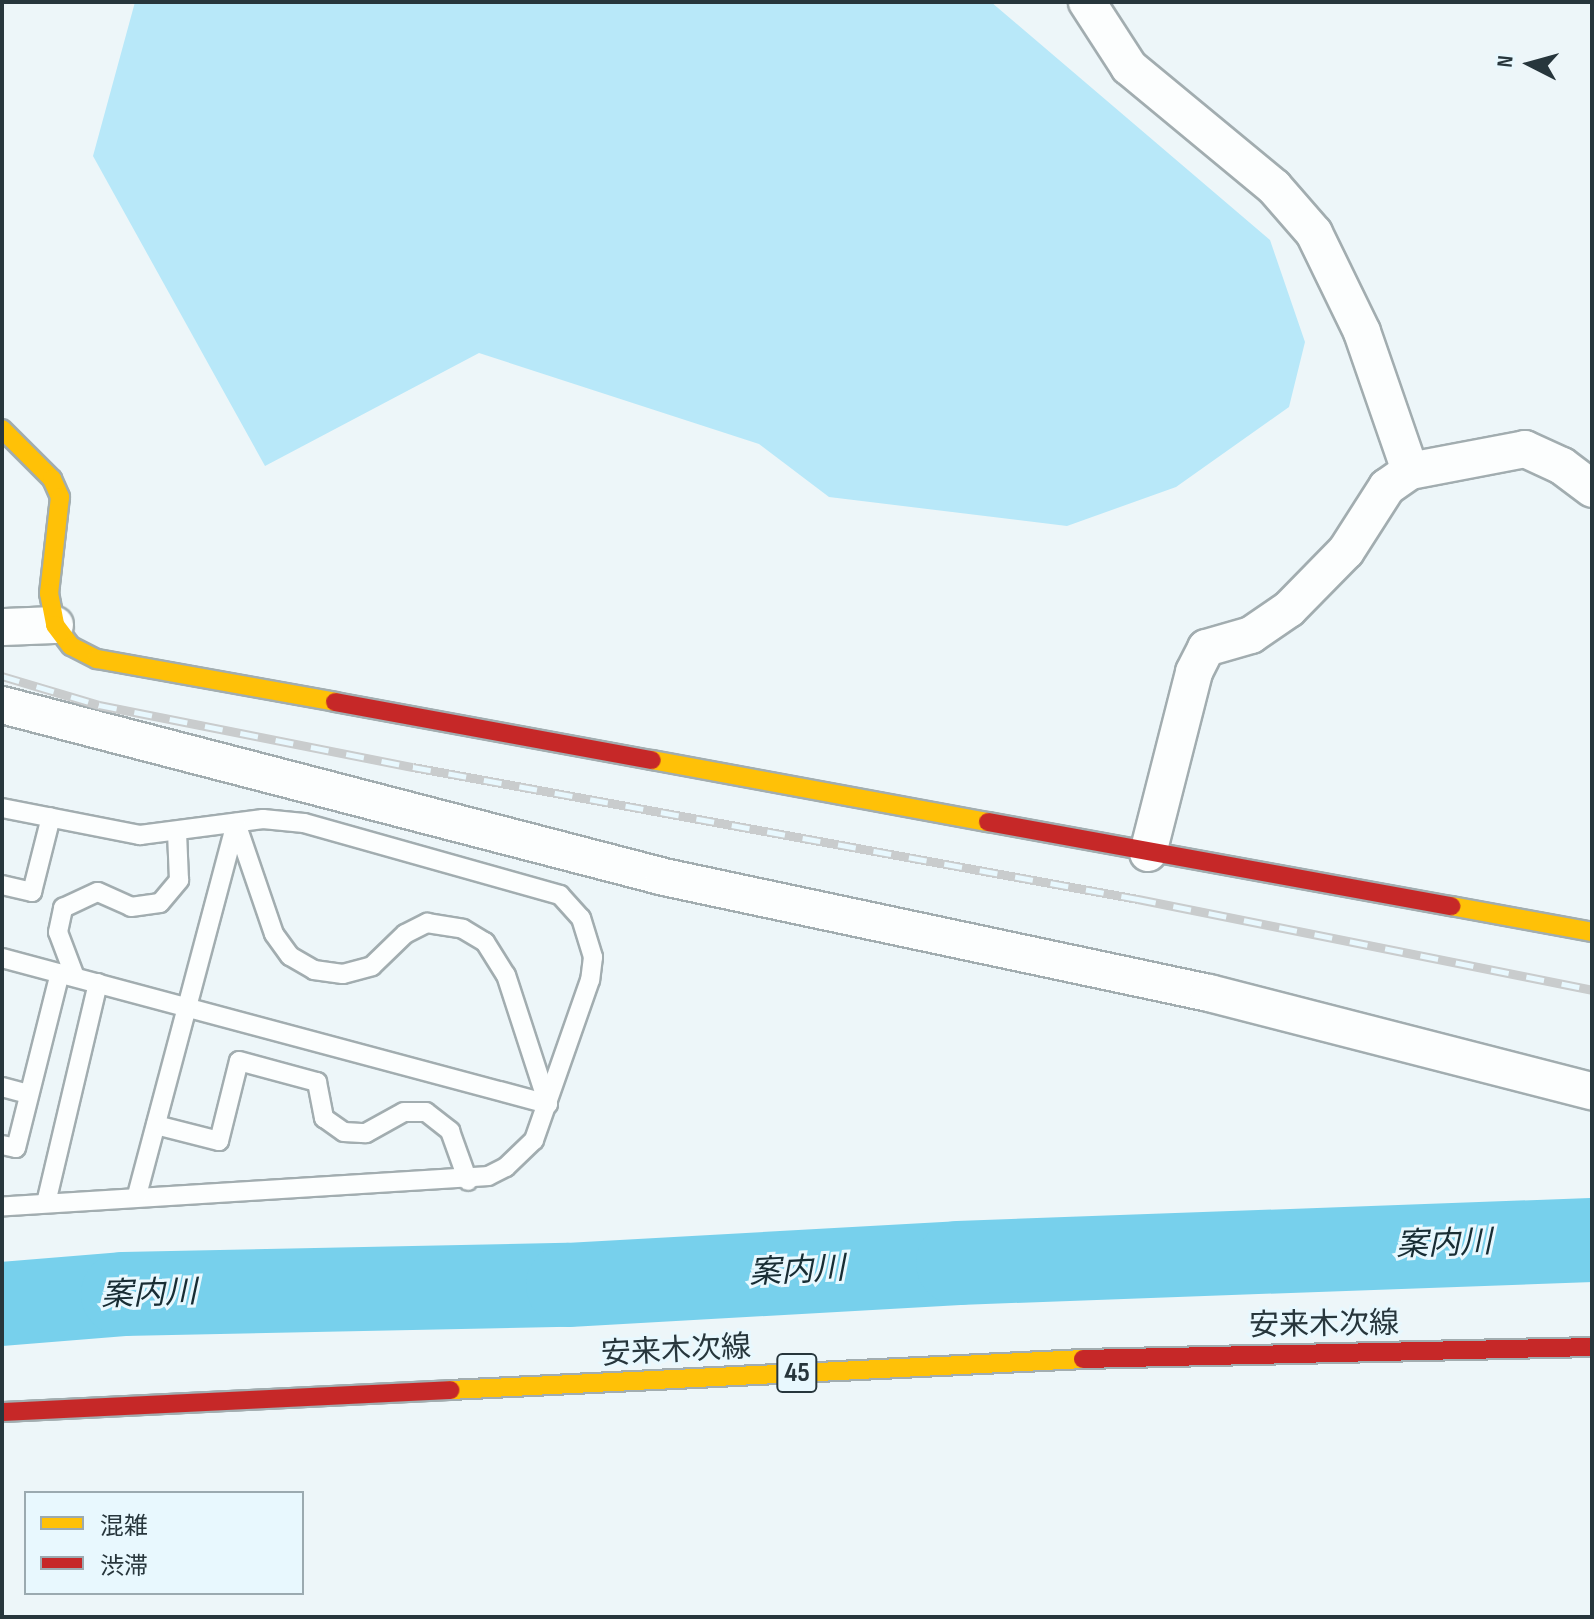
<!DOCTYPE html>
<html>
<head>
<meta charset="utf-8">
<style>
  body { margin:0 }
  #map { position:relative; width:1594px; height:1619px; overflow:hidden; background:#edf6f9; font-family:"Sofia Sans Condensed","Noto Sans JP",sans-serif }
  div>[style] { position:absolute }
  .green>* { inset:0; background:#b8e8f9 }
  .river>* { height:84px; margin:-42px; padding:0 42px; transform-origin:42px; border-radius:42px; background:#77d0ec }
  .roads { filter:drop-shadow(2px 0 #a2adb0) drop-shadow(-2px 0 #a2adb0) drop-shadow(0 2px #a2adb0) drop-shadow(0 -2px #a2adb0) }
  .lane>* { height:18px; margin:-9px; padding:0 9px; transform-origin:9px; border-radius:9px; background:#fcfefe }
  .street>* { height:36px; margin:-18px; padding:0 18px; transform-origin:18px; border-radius:18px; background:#fcfefe }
  .slow>* { height:18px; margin:-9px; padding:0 9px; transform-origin:9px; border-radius:9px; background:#ffc107 }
  .jam>* { height:18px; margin:-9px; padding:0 9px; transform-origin:9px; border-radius:9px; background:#c62828 }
  .rail>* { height:9px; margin-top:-4.5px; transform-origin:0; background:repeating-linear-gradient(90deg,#e8f8fe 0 18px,#c9cccd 0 36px); box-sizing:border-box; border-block:2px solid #c9cccd }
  span { translate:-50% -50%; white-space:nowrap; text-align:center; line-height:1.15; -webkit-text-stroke:6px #e8f8fe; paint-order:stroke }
  .shield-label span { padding:2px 6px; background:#e8f8fe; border:2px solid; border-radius:6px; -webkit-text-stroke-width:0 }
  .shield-label { font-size:28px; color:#27363c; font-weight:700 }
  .street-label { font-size:30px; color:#27363c }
  .water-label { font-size:32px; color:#182d34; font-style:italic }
  .frame { position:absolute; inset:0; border:4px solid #27363c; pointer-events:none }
  .legend { position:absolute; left:24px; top:1491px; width:280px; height:104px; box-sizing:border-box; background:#e8f8fe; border:2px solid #9baab0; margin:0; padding:10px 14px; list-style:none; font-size:24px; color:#27363c }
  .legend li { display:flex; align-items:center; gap:16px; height:40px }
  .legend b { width:40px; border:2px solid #9baab0 }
  .north { position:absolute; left:1490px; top:24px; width:80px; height:80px; -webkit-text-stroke:6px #e8f8fe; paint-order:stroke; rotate:276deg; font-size:22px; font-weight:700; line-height:32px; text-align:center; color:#27363c }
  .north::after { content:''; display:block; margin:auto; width:28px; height:36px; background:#27363c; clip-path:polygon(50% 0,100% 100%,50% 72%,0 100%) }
</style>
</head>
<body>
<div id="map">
  <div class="green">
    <i style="clip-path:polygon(135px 2px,991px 2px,1270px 240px,1305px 342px,1289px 407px,1176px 487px,1067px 526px,829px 497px,759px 444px,479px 353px,265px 466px,93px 156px)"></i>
  </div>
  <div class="river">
    <i style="left:2px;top:1304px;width:121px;rotate:-4.7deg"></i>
    <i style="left:123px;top:1294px;width:445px;rotate:-1.2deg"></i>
    <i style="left:568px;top:1285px;width:391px;rotate:-3.2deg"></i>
    <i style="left:958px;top:1263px;width:634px;rotate:-2.08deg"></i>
  </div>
  <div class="roads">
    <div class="lane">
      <i style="left:2px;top:808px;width:141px;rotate:11.1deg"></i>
      <i style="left:140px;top:835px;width:124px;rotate:-7.4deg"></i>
      <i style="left:263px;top:819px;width:41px;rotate:5.6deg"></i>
      <i style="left:304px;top:823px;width:266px;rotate:15.7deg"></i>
      <i style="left:560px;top:895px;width:31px;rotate:48deg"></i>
      <i style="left:581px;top:918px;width:41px;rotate:72.9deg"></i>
      <i style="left:593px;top:957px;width:23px;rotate:97deg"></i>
      <i style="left:590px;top:980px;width:170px;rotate:109.3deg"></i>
      <i style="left:534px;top:1140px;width:39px;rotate:136deg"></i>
      <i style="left:506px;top:1167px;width:20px;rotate:153deg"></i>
      <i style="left:488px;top:1176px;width:487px;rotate:176.4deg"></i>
      <i style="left:236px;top:823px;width:117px;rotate:71.1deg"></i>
      <i style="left:274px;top:934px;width:27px;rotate:54deg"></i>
      <i style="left:290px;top:956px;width:28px;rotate:30deg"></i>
      <i style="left:314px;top:970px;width:29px;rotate:8deg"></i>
      <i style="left:343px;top:974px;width:30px;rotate:-15deg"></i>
      <i style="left:372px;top:966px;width:46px;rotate:-44.1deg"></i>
      <i style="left:405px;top:934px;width:25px;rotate:-27deg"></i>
      <i style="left:427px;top:923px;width:36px;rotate:9deg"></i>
      <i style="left:463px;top:929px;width:26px;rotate:31deg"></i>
      <i style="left:485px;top:942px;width:39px;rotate:58deg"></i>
      <i style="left:506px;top:975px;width:136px;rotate:72deg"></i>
      <i style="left:2px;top:885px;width:31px;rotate:13deg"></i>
      <i style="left:32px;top:892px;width:77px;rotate:-75.8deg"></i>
      <i style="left:2px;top:958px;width:565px;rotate:14.97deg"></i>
      <i style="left:75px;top:977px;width:48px;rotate:-110.7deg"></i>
      <i style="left:58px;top:932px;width:25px;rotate:-78deg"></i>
      <i style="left:63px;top:908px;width:38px;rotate:-25deg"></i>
      <i style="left:98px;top:892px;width:36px;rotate:24deg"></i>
      <i style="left:131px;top:907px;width:29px;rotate:-8deg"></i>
      <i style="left:160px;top:903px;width:30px;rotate:-50deg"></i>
      <i style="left:179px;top:880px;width:47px;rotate:-92.4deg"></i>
      <i style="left:2px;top:1087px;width:28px;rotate:15deg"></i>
      <i style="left:156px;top:1125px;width:65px;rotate:14.3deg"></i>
      <i style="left:219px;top:1141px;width:82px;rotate:-76deg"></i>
      <i style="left:239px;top:1061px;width:81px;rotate:15.1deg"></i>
      <i style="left:317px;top:1082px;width:37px;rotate:79deg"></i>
      <i style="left:324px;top:1118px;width:24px;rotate:35deg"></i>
      <i style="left:344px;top:1132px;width:22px;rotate:3deg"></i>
      <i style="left:366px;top:1133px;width:43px;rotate:-28.9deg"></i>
      <i style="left:404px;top:1112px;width:22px"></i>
      <i style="left:426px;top:1112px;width:31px;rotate:38deg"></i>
      <i style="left:450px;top:1131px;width:53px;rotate:70.2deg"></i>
      <i style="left:2px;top:1145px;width:14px;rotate:12deg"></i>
      <i style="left:16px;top:1148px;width:180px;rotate:-75.9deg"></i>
      <i style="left:137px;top:1195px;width:385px;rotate:-75.1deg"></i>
      <i style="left:46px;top:1203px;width:226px;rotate:-76.7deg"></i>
    </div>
    <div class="street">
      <i style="left:1087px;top:2px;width:77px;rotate:57.1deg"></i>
      <i style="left:1129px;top:67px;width:188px;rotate:39.6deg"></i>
      <i style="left:1274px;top:187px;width:61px;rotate:49deg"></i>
      <i style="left:1314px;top:233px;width:110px;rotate:64.1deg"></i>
      <i style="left:1362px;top:332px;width:147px;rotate:70.9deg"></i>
      <i style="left:2px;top:627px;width:53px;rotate:-2.2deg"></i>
      <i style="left:2px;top:705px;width:684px;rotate:14.56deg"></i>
      <i style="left:664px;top:877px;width:557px;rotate:12.02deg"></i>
      <i style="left:1209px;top:993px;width:395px;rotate:14.4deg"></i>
      <i style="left:1148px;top:853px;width:187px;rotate:-75.7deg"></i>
      <i style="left:1194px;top:672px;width:27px;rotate:-63deg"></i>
      <i style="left:1206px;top:648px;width:47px;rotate:-16.1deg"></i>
      <i style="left:1251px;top:635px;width:46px;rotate:-34.4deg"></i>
      <i style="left:1289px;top:609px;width:81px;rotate:-45.5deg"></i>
      <i style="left:1346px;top:551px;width:76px;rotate:-57.4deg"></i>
      <i style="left:1387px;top:487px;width:28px;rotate:-35deg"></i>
      <i style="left:1410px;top:471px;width:117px;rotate:-10.8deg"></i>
      <i style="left:1525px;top:449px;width:41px;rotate:24.7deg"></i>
      <i style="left:1562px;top:466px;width:38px;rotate:37deg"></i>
    </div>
    <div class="slow">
      <i style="left:2px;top:429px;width:71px;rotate:45deg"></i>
      <i style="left:52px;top:479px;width:20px;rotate:66deg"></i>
      <i style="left:60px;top:497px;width:97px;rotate:96.5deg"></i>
      <i style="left:49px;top:593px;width:33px;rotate:79deg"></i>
      <i style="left:55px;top:625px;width:26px;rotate:53deg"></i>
      <i style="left:71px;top:646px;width:29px;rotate:27deg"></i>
      <i style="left:97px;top:659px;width:242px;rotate:10.2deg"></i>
      <i style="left:652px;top:760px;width:342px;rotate:10.5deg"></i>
      <i style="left:1451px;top:906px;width:143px;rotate:10.4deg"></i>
      <i style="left:450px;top:1390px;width:634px;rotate:-2.8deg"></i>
    </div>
    <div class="jam">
      <i style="left:335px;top:702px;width:322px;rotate:10.4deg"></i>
      <i style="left:988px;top:822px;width:471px;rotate:10.3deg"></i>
      <i style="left:1083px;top:1359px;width:509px;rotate:-1.35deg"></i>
      <i style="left:2px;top:1412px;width:449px;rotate:-2.8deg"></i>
    </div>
  </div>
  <div class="rail">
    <i style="left:2px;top:676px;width:101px;rotate:16.6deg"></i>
    <i style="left:99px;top:705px;width:320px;rotate:11.2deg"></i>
    <i style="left:413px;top:767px;width:737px;rotate:10.32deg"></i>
    <i style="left:1138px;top:899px;width:463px;rotate:11.3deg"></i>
  </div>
  <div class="shield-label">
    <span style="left:797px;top:1373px">45</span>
  </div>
  <div class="street-label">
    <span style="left:1324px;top:1325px;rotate:-1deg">安来木次線</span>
    <span style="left:676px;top:1351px;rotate:-3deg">安来木次線</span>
  </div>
  <div class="water-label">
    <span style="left:1444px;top:1245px;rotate:-2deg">案内川</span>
    <span style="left:797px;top:1272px;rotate:-3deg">案内川</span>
    <span style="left:149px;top:1295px;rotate:-2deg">案内川</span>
  </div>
  <div class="frame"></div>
  <ul class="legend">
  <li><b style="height:10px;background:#ffc107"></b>混雑</li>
  <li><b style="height:10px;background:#c62828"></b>渋滞</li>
  </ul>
  <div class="north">N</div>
</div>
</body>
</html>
